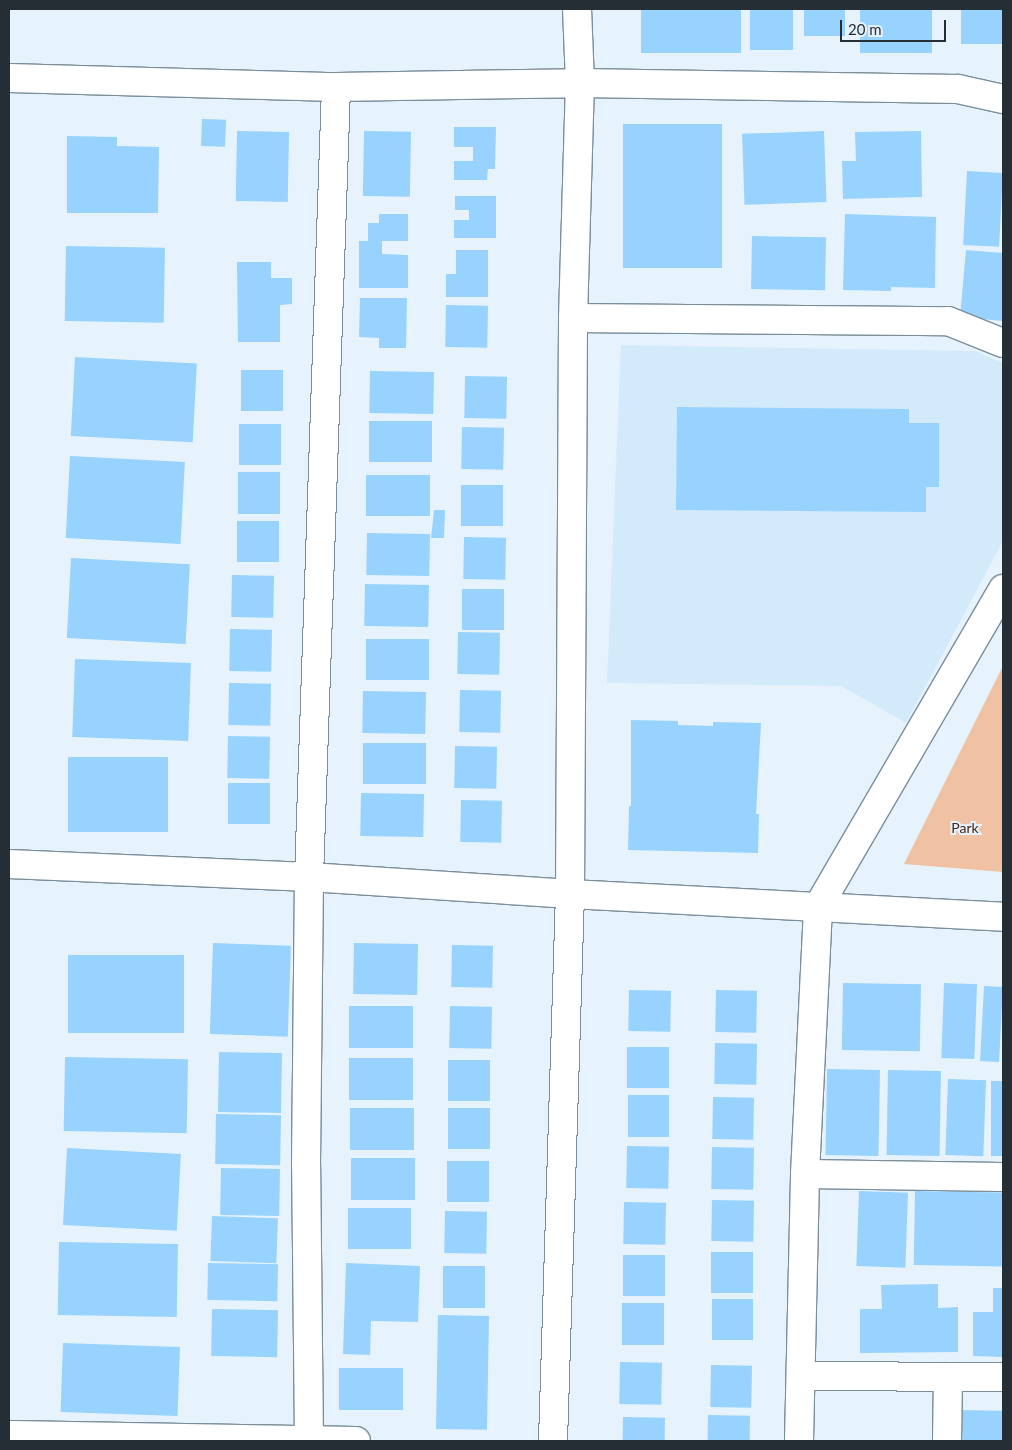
<!DOCTYPE html>
<html>
<head>
<meta charset="utf-8">
<style>
  body { margin:0 }
  #map { position:relative; width:1012px; height:1450px; overflow:hidden; background:#e6f3fd; font-family:Lato,sans-serif }
  div>[style] { position:absolute }
  .built>* { inset:0; background:#d3eafb }
  .green>* { inset:0; background:#f0c1a3 }
  .building>* { inset:0; background:#97d3fe; transform-origin:0 0 }
  .roads { filter:drop-shadow(1px 0 #7a8e9d) drop-shadow(-1px 0 #7a8e9d) drop-shadow(0 1px #7a8e9d) drop-shadow(0 -1px #7a8e9d) }
  .street>* { height:28px; margin:-14px; padding:0 14px; transform-origin:14px; border-radius:14px; background:#fff }
  span { translate:-50% -50%; white-space:nowrap; text-align:center; line-height:1.15; -webkit-text-stroke:4px #e6f3fd; paint-order:stroke }
  .park-label { font-size:14px; color:#442612 }
  .frame { position:absolute; inset:0; border:10px solid #262e35; pointer-events:none }
  .scale { position:absolute; left:840px; top:20px; width:106px; height:22px; box-sizing:border-box; border:2px solid #262e35; border-top:0; padding-left:6px; font-size:15px; line-height:18px; white-space:nowrap; color:#262e35; -webkit-text-stroke:4px #e6f3fd; paint-order:stroke }
</style>
</head>
<body>
<div id="map">
  <div class="built">
    <i style="clip-path:polygon(621px 345px,975px 351px,1003px 363px,1003px 541px,906px 723px,841px 686px,607px 683px)"></i>
  </div>
  <div class="green">
    <i style="clip-path:polygon(1003px 666px,1003px 872px,904px 864px)"></i>
  </div>
  <div class="building">
    <i style="left:641px;top:9px;width:100px;height:44px"></i>
    <i style="left:750px;top:9px;width:43px;height:41px"></i>
    <i style="left:804px;top:9px;width:41px;height:27px"></i>
    <i style="left:860px;top:9px;width:72px;height:44px"></i>
    <i style="left:961px;top:9px;width:42px;height:35px"></i>
    <i style="left:202px;top:119px;width:24px;height:27px;rotate:2deg"></i>
    <i style="left:623px;top:124px;width:99px;height:144px"></i>
    <i style="clip-path:polygon(454px 127px,496px 127px,495px 169px,488px 169px,487px 180px,454px 180px,454px 161px,473px 161px,473px 147px,454px 147px)"></i>
    <i style="left:237px;top:131px;width:52px;height:70px;rotate:1deg"></i>
    <i style="left:364px;top:131px;width:47px;height:65px;rotate:1deg"></i>
    <i style="left:824px;top:131px;width:71px;height:82px;rotate:88deg"></i>
    <i style="clip-path:polygon(921px 131px,922px 197px,843px 199px,842px 161px,856px 161px,855px 132px)"></i>
    <i style="clip-path:polygon(67px 136px,117px 137px,117px 146px,159px 147px,158px 213px,67px 213px)"></i>
    <i style="left:967px;top:171px;width:36px;height:74px;rotate:3deg"></i>
    <i style="clip-path:polygon(455px 196px,496px 196px,496px 238px,454px 238px,454px 220px,469px 220px,469px 210px,455px 210px)"></i>
    <i style="clip-path:polygon(379px 214px,408px 214px,408px 241px,382px 241px,382px 254px,408px 255px,408px 288px,359px 288px,359px 241px,368px 241px,368px 223px,379px 223px)"></i>
    <i style="clip-path:polygon(845px 214px,936px 217px,935px 288px,891px 287px,891px 291px,843px 290px)"></i>
    <i style="left:752px;top:236px;width:74px;height:53px;rotate:1deg"></i>
    <i style="left:66px;top:246px;width:99px;height:75px;rotate:1deg"></i>
    <i style="clip-path:polygon(456px 250px,488px 250px,488px 297px,446px 297px,446px 274px,456px 274px)"></i>
    <i style="clip-path:polygon(966px 250px,1003px 253px,1003px 321px,960px 317px)"></i>
    <i style="clip-path:polygon(237px 262px,271px 262px,271px 278px,292px 278px,292px 304px,280px 305px,280px 342px,238px 342px)"></i>
    <i style="clip-path:polygon(360px 298px,407px 298px,406px 348px,379px 348px,379px 338px,359px 337px)"></i>
    <i style="left:446px;top:305px;width:42px;height:42px;rotate:1deg"></i>
    <i style="left:75px;top:357px;width:122px;height:79px;rotate:3deg"></i>
    <i style="left:241px;top:370px;width:42px;height:41px"></i>
    <i style="left:370px;top:371px;width:64px;height:42px;rotate:1deg"></i>
    <i style="left:465px;top:376px;width:42px;height:42px;rotate:1deg"></i>
    <i style="clip-path:polygon(677px 407px,909px 409px,909px 423px,939px 423px,939px 487px,926px 487px,926px 512px,676px 510px)"></i>
    <i style="left:369px;top:421px;width:63px;height:41px"></i>
    <i style="left:239px;top:424px;width:42px;height:41px"></i>
    <i style="left:462px;top:427px;width:42px;height:42px;rotate:1deg"></i>
    <i style="left:70px;top:456px;width:115px;height:82px;rotate:3deg"></i>
    <i style="left:238px;top:472px;width:42px;height:42px"></i>
    <i style="left:366px;top:475px;width:64px;height:41px"></i>
    <i style="left:461px;top:485px;width:42px;height:41px"></i>
    <i style="clip-path:polygon(434px 510px,445px 510px,444px 538px,431px 538px)"></i>
    <i style="left:237px;top:521px;width:42px;height:41px"></i>
    <i style="left:367px;top:533px;width:63px;height:42px;rotate:1deg"></i>
    <i style="left:464px;top:537px;width:42px;height:42px;rotate:1deg"></i>
    <i style="left:71px;top:558px;width:119px;height:80px;rotate:3deg"></i>
    <i style="left:232px;top:575px;width:42px;height:42px;rotate:1deg"></i>
    <i style="left:365px;top:584px;width:64px;height:42px;rotate:1deg"></i>
    <i style="left:462px;top:589px;width:42px;height:41px"></i>
    <i style="left:230px;top:629px;width:42px;height:42px;rotate:1deg"></i>
    <i style="left:458px;top:632px;width:42px;height:42px;rotate:1deg"></i>
    <i style="left:366px;top:639px;width:63px;height:41px"></i>
    <i style="left:75px;top:659px;width:116px;height:78px;rotate:2deg"></i>
    <i style="left:229px;top:683px;width:42px;height:42px;rotate:1deg"></i>
    <i style="left:460px;top:690px;width:41px;height:42px;rotate:1deg"></i>
    <i style="left:363px;top:691px;width:63px;height:42px;rotate:1deg"></i>
    <i style="clip-path:polygon(631px 720px,678px 721px,678px 725px,713px 726px,713px 722px,761px 723px,756px 814px,759px 814px,758px 853px,628px 850px,629px 806px,631px 806px)"></i>
    <i style="left:228px;top:736px;width:42px;height:42px;rotate:1deg"></i>
    <i style="left:363px;top:743px;width:63px;height:41px"></i>
    <i style="left:455px;top:746px;width:42px;height:42px;rotate:1deg"></i>
    <i style="left:68px;top:757px;width:100px;height:75px"></i>
    <i style="left:228px;top:783px;width:42px;height:41px"></i>
    <i style="left:361px;top:793px;width:63px;height:43px;rotate:1deg"></i>
    <i style="left:461px;top:800px;width:41px;height:42px;rotate:1deg"></i>
    <i style="left:213px;top:943px;width:78px;height:91px;rotate:2deg"></i>
    <i style="left:354px;top:943px;width:64px;height:51px;rotate:1deg"></i>
    <i style="left:452px;top:945px;width:41px;height:42px;rotate:1deg"></i>
    <i style="left:68px;top:955px;width:116px;height:78px"></i>
    <i style="left:843px;top:983px;width:78px;height:67px;rotate:1deg"></i>
    <i style="left:944px;top:983px;width:33px;height:75px;rotate:2deg"></i>
    <i style="left:984px;top:986px;width:19px;height:75px;rotate:3deg"></i>
    <i style="left:629px;top:990px;width:42px;height:41px;rotate:1deg"></i>
    <i style="left:716px;top:990px;width:41px;height:42px;rotate:1deg"></i>
    <i style="left:349px;top:1006px;width:64px;height:42px"></i>
    <i style="left:450px;top:1006px;width:42px;height:42px;rotate:1deg"></i>
    <i style="left:715px;top:1043px;width:42px;height:41px;rotate:1deg"></i>
    <i style="left:627px;top:1047px;width:42px;height:41px"></i>
    <i style="left:219px;top:1052px;width:63px;height:60px;rotate:1deg"></i>
    <i style="left:65px;top:1057px;width:123px;height:74px;rotate:1deg"></i>
    <i style="left:349px;top:1058px;width:64px;height:42px"></i>
    <i style="left:448px;top:1060px;width:42px;height:41px"></i>
    <i style="left:827px;top:1069px;width:53px;height:86px;rotate:1deg"></i>
    <i style="left:888px;top:1070px;width:53px;height:85px;rotate:1deg"></i>
    <i style="left:948px;top:1079px;width:38px;height:76px;rotate:2deg"></i>
    <i style="left:991px;top:1081px;width:12px;height:75px"></i>
    <i style="left:628px;top:1095px;width:41px;height:42px"></i>
    <i style="left:713px;top:1097px;width:41px;height:42px;rotate:1deg"></i>
    <i style="left:350px;top:1108px;width:64px;height:42px"></i>
    <i style="left:448px;top:1108px;width:42px;height:41px"></i>
    <i style="left:216px;top:1114px;width:65px;height:50px;rotate:1deg"></i>
    <i style="left:627px;top:1146px;width:42px;height:42px;rotate:1deg"></i>
    <i style="left:712px;top:1147px;width:42px;height:42px;rotate:1deg"></i>
    <i style="left:67px;top:1148px;width:114px;height:77px;rotate:3deg"></i>
    <i style="left:351px;top:1158px;width:64px;height:42px"></i>
    <i style="left:447px;top:1161px;width:42px;height:41px"></i>
    <i style="left:221px;top:1168px;width:59px;height:47px;rotate:1deg"></i>
    <i style="left:859px;top:1191px;width:49px;height:75px;rotate:2deg"></i>
    <i style="left:915px;top:1191px;width:88px;height:74px;rotate:1deg"></i>
    <i style="left:712px;top:1200px;width:42px;height:41px;rotate:1deg"></i>
    <i style="left:624px;top:1202px;width:42px;height:42px;rotate:1deg"></i>
    <i style="left:348px;top:1208px;width:63px;height:41px"></i>
    <i style="left:445px;top:1211px;width:42px;height:42px;rotate:1deg"></i>
    <i style="left:212px;top:1216px;width:66px;height:45px;rotate:2deg"></i>
    <i style="left:59px;top:1242px;width:119px;height:73px;rotate:1deg"></i>
    <i style="left:711px;top:1252px;width:42px;height:41px"></i>
    <i style="left:623px;top:1255px;width:42px;height:41px"></i>
    <i style="left:208px;top:1263px;width:70px;height:37px;rotate:1deg"></i>
    <i style="clip-path:polygon(346px 1263px,420px 1266px,418px 1322px,371px 1321px,370px 1355px,343px 1354px)"></i>
    <i style="left:443px;top:1266px;width:42px;height:42px"></i>
    <i style="clip-path:polygon(938px 1284px,938px 1308px,958px 1307px,958px 1352px,860px 1353px,860px 1309px,882px 1309px,881px 1285px)"></i>
    <i style="clip-path:polygon(993px 1288px,1003px 1288px,1003px 1357px,973px 1356px,973px 1312px,993px 1312px)"></i>
    <i style="left:712px;top:1299px;width:41px;height:41px"></i>
    <i style="left:622px;top:1303px;width:42px;height:42px"></i>
    <i style="left:212px;top:1309px;width:66px;height:47px;rotate:1deg"></i>
    <i style="left:438px;top:1315px;width:51px;height:114px;rotate:1deg"></i>
    <i style="left:63px;top:1343px;width:117px;height:69px;rotate:2deg"></i>
    <i style="left:620px;top:1362px;width:42px;height:42px;rotate:1deg"></i>
    <i style="left:711px;top:1365px;width:41px;height:42px;rotate:1deg"></i>
    <i style="left:339px;top:1368px;width:64px;height:42px"></i>
    <i style="left:957px;top:1410px;width:46px;height:31px;rotate:1deg"></i>
    <i style="left:708px;top:1415px;width:42px;height:26px;rotate:1deg"></i>
    <i style="left:623px;top:1417px;width:42px;height:24px;rotate:1deg"></i>
  </div>
  <div class="roads">
    <div class="street">
      <i style="left:9px;top:78px;width:327px;rotate:1.6deg"></i>
      <i style="left:336px;top:87px;width:244px;rotate:-0.9deg"></i>
      <i style="left:580px;top:83px;width:378px;rotate:0.9deg"></i>
      <i style="left:958px;top:89px;width:46px;rotate:12.5deg"></i>
      <i style="left:573px;top:318px;width:375px;rotate:0.5deg"></i>
      <i style="left:948px;top:321px;width:59px;rotate:21.8deg"></i>
      <i style="left:9px;top:864px;width:300px;rotate:2.5deg"></i>
      <i style="left:309px;top:877px;width:262px;rotate:3.7deg"></i>
      <i style="left:570px;top:894px;width:434px;rotate:3deg"></i>
      <i style="left:805px;top:1174px;width:198px;rotate:0.9deg"></i>
      <i style="left:801px;top:1376px;width:202px;rotate:0.3deg"></i>
      <i style="left:9px;top:1435px;width:347px;rotate:1deg"></i>
      <i style="left:309px;top:1441px;width:277px;rotate:-90.6deg"></i>
      <i style="left:306px;top:1164px;width:287px;rotate:-89.4deg"></i>
      <i style="left:309px;top:877px;width:790px;rotate:-88.04deg"></i>
      <i style="left:553px;top:1441px;width:547px;rotate:-88.22deg"></i>
      <i style="left:570px;top:894px;width:576px;rotate:-89.7deg"></i>
      <i style="left:573px;top:318px;width:235px;rotate:-88.3deg"></i>
      <i style="left:580px;top:83px;width:74px;rotate:-92.3deg"></i>
      <i style="left:799px;top:1441px;width:267px;rotate:-88.7deg"></i>
      <i style="left:805px;top:1174px;width:267px;rotate:-87.2deg"></i>
      <i style="left:818px;top:907px;width:368px;rotate:-59.8deg"></i>
      <i style="left:947px;top:1441px;width:64px;rotate:-89.1deg"></i>
    </div>
  </div>
  <div class="park-label">
    <span style="left:965px;top:828px">Park</span>
  </div>
  <div class="frame"></div>
  <div class="scale">20 m</div>
</div>
</body>
</html>
